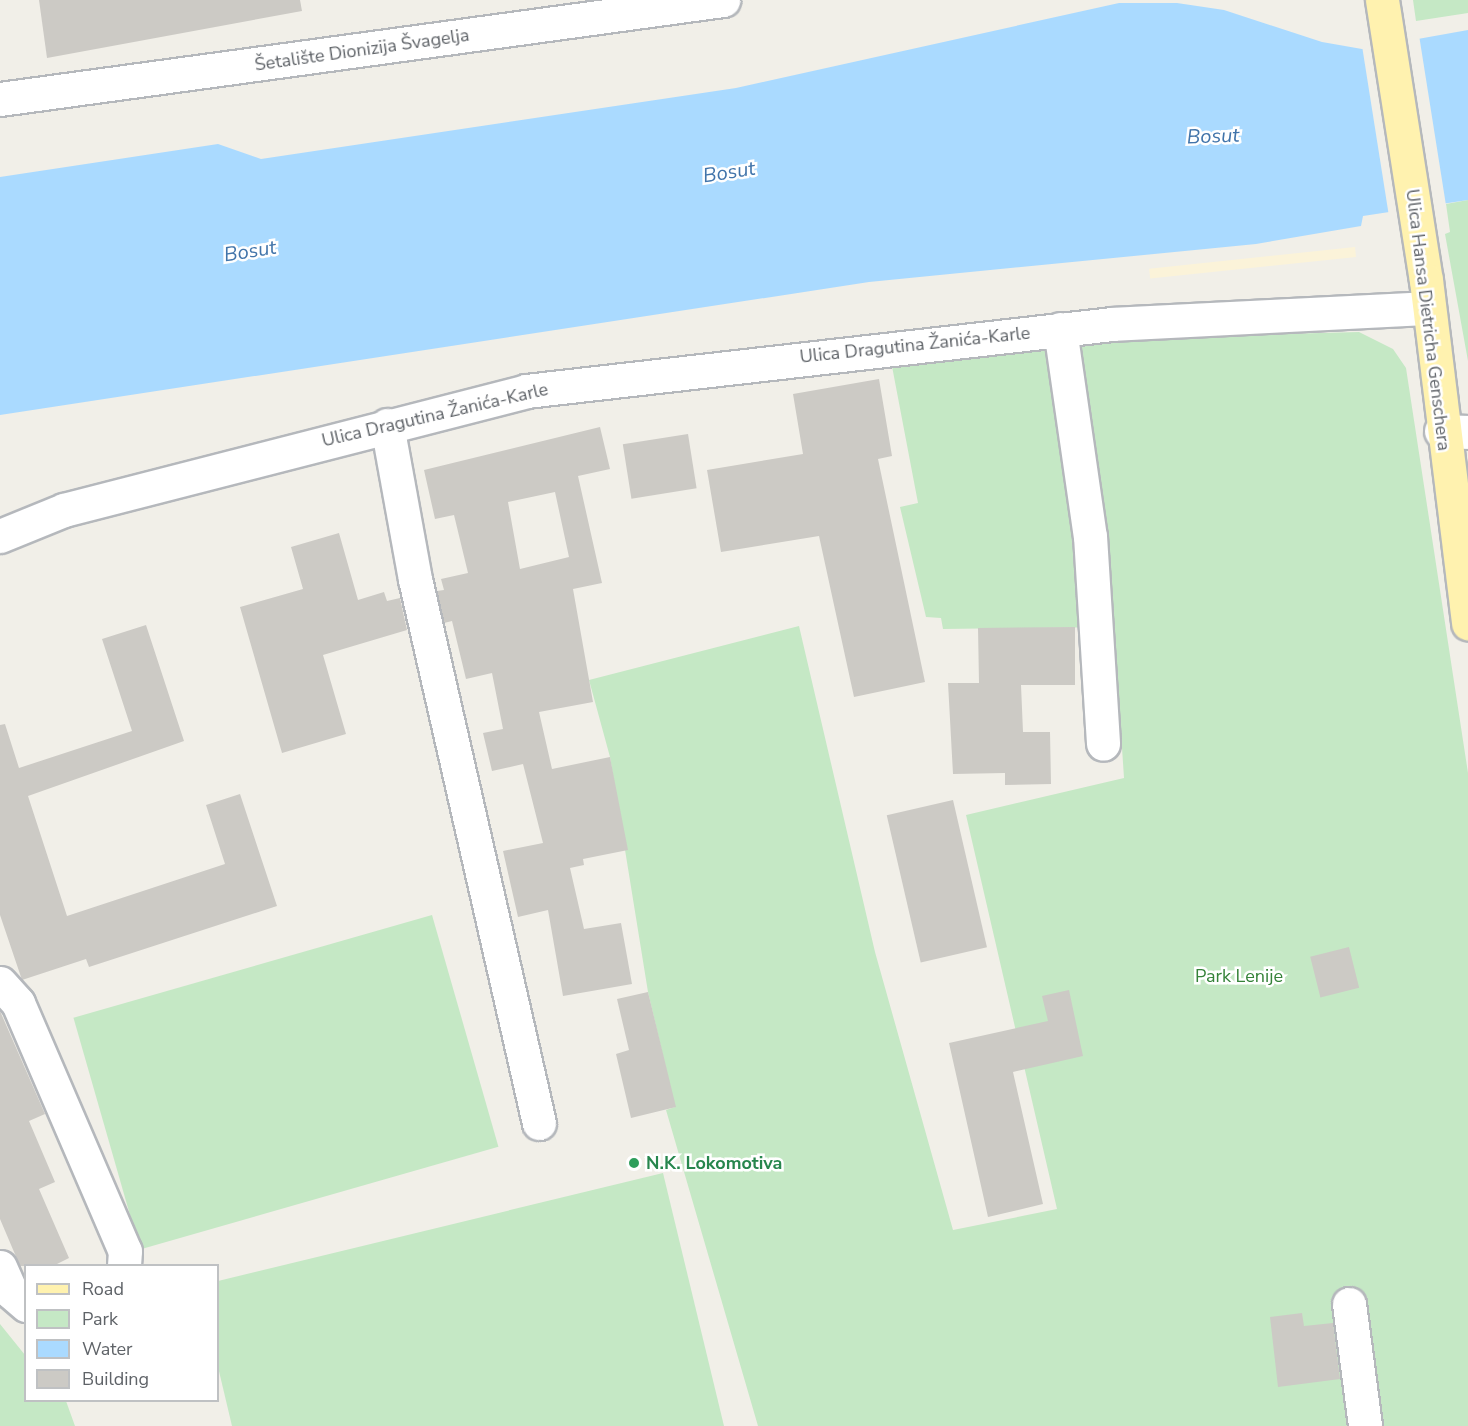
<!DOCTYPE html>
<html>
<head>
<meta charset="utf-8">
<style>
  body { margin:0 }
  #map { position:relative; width:1468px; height:1426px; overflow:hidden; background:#f1efe8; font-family:"Nunito Sans",sans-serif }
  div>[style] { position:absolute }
  .green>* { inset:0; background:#c5e8c5; transform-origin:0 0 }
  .sand>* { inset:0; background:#fbf3d9; transform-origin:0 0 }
  .water>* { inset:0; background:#aadaff }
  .pier>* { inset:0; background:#f1efe8; transform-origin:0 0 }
  .building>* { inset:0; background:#cccac5; transform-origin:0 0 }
  .roads { filter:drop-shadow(2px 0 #b5b8bc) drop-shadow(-2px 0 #b5b8bc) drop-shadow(0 2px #b5b8bc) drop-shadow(0 -2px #b5b8bc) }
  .minor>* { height:33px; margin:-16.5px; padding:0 16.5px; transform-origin:16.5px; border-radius:16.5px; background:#fff }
  .major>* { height:33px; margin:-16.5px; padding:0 16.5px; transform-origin:16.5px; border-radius:16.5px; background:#fff2af }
  .dots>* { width:16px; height:16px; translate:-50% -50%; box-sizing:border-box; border:3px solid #fff; border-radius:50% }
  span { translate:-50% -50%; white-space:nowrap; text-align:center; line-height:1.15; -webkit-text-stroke:5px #fff; paint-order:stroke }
  .street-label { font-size:18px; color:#5f6368 }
  .park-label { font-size:18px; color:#348238 }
  .leisure-label { font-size:18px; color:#27864d; font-weight:700 }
  .left { translate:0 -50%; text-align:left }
  .water-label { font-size:20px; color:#4174aa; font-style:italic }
  .legend { position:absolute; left:24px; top:1264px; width:195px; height:138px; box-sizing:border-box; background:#fff; border:2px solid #bfc1c3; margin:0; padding:8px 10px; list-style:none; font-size:18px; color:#5f6368 }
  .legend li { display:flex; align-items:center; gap:12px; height:30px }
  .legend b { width:30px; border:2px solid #bfc1c3 }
</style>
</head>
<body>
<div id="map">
  <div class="green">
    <i style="clip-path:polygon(1413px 0,1468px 0,1468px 13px,1416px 21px)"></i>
    <i style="clip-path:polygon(1468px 200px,1468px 361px,1445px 234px,1450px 232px,1446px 204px)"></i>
    <i style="clip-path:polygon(1359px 332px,1393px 349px,1406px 368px,1468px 773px,1468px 1426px,758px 1426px,666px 1110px,675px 1107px,648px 992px,610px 757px,589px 680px,799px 626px,875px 952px,953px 1230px,1057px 1209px,966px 815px,1124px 778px,1114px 627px,943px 629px,941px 618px,926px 617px,900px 507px,918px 503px,891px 361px,1096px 339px)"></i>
    <i style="left:432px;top:915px;width:241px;height:373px;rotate:74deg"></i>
    <i style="clip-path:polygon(663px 1173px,724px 1426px,232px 1426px,218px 1367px,218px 1281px)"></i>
    <i style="clip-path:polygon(0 1324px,25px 1355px,26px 1400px,66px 1401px,75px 1426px,0 1426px)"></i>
  </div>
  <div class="sand">
    <i style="left:1355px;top:247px;width:10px;height:207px;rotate:84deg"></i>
  </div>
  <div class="water">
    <i style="clip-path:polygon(1119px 3px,1177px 3px,1224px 10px,1322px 42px,1362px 49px,1468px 30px,1468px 200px,1363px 216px,1361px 226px,1256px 244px,869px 282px,0 415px,0 177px,218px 144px,261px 159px,736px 88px)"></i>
  </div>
  <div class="pier">
    <i style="left:1419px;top:35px;width:174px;height:58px;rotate:81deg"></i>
  </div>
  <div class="building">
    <i style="clip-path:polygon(39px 0,300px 0,302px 11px,47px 58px)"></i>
    <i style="clip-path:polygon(879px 379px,892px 456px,878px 459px,925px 682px,854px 697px,819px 536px,721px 552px,707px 470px,803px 454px,793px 394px)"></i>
    <i style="clip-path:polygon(evenodd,600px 427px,610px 469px,578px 476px,602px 583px,573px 589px,593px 702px,539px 712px,552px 769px,610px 757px,628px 850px,583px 859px,584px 865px,570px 868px,584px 929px,621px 923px,632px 984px,563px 996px,548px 910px,518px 917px,503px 851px,543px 843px,523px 764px,492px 771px,483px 733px,503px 729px,492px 673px,466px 679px,452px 621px,444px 623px,437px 591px,444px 590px,441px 579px,468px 573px,454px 515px,435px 519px,424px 470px,600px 427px,555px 492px,569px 557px,520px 569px,508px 502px,555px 492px)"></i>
    <i style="left:688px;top:434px;width:55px;height:66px;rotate:81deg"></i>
    <i style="clip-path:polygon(339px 533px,358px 600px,384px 592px,387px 601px,400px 598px,407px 630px,323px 655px,346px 734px,282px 753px,240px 607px,303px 589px,291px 547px)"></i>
    <i style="clip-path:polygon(146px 625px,184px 741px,28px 796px,67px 916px,225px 864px,206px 805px,240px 794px,277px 906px,89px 967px,86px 959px,22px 980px,0 915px,0 725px,5px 724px,19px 768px,132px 731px,102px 639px)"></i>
    <i style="clip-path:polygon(1075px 627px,1075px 685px,1021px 685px,1023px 732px,1050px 732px,1051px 784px,1005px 785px,1005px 773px,953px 774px,948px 683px,979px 683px,978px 628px)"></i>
    <i style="left:953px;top:800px;width:151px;height:68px;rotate:77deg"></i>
    <i style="left:1349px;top:947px;width:42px;height:40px;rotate:76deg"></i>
    <i style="clip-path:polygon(1069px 990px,1083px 1056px,1013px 1072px,1043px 1204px,988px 1217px,949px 1043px,1048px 1021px,1042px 996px)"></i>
    <i style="clip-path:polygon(648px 992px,676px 1107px,631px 1118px,616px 1054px,629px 1050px,617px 999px)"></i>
    <i style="clip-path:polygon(0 1011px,45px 1114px,29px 1121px,55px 1182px,39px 1189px,69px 1258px,53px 1266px,20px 1266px,0 1219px)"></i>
    <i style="clip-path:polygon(1302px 1313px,1304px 1326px,1333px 1323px,1340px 1379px,1278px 1387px,1270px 1317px)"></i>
  </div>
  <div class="roads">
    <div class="minor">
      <i style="left:0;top:99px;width:730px;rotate:-7.8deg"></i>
      <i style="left:1060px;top:329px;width:209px;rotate:81.8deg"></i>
      <i style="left:1090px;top:536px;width:208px;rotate:86.4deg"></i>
      <i style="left:387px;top:425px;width:157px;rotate:79.7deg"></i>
      <i style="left:415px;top:579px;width:558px;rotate:77.16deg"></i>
      <i style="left:1441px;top:431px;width:27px;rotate:2deg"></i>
      <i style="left:0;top:536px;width:69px;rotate:-22.1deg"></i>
      <i style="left:64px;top:510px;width:477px;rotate:-14.4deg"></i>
      <i style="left:526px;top:391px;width:590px;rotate:-6.52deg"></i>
      <i style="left:1112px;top:324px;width:317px;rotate:-2.9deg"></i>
      <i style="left:0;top:983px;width:27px;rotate:48deg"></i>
      <i style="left:18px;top:1003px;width:270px;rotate:66.7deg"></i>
      <i style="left:125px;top:1251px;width:15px;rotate:94deg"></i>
      <i style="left:0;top:1267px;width:27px;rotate:66deg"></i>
      <i style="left:11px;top:1292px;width:20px;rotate:41deg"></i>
      <i style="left:1349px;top:1304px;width:123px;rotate:82.5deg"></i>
    </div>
    <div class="major">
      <i style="left:1382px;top:0;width:283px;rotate:81.1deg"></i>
      <i style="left:1426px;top:280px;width:346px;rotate:83deg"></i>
    </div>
  </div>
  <div class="dots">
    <i style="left:634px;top:1163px;background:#2e9e5b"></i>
  </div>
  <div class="street-label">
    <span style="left:362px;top:50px;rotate:-8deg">Šetalište Dionizija Švagelja</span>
    <span style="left:1428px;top:320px;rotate:83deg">Ulica Hansa Dietricha Genschera</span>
    <span style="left:915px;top:345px;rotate:-6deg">Ulica Dragutina Žanića-Karle</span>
    <span style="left:435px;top:415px;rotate:-13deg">Ulica Dragutina Žanića-Karle</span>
  </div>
  <div class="park-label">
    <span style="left:1239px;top:976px">Park Lenije</span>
  </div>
  <div class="leisure-label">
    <span class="left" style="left:646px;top:1163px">N.K. Lokomotiva</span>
  </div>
  <div class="water-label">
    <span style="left:1213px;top:136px;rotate:-2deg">Bosut</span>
    <span style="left:729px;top:172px;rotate:-9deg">Bosut</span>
    <span style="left:250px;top:251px;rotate:-9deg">Bosut</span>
  </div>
  <ul class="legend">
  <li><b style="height:8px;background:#fff2af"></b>Road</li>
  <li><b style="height:16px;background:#c5e8c5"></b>Park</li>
  <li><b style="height:16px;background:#aadaff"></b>Water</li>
  <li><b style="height:16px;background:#cccac5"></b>Building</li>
  </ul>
</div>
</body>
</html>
